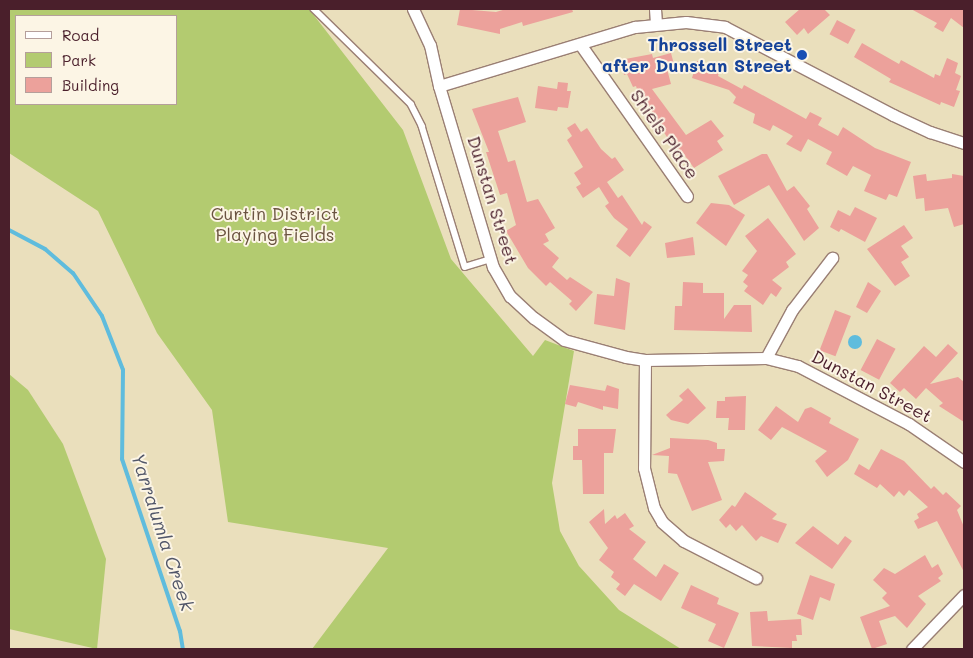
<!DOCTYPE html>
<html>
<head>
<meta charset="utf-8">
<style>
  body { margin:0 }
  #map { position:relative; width:973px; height:658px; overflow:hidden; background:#eadfbc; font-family:Mali,sans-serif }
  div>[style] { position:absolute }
  .green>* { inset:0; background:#b3cb70 }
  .water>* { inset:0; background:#5fbcdd }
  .round { border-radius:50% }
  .stream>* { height:4px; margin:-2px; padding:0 2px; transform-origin:2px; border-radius:2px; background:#5fbcdd }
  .building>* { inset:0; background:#eca19b; transform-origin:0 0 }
  .roads { filter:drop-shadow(1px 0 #9a7f74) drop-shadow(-1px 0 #9a7f74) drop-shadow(0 1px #9a7f74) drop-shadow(0 -1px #9a7f74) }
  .lane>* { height:5.5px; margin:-2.75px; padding:0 2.75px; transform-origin:2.75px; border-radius:2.75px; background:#fff }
  .street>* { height:11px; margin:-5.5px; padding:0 5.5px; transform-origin:5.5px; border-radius:5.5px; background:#fff }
  .dots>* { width:14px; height:14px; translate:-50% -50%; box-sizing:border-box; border:2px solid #fcf5e5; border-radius:50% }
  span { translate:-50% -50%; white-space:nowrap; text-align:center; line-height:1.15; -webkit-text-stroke:4px #fcf5e5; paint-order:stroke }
  .transit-label { font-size:18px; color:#164399; font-weight:700 }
  .right { translate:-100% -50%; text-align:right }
  .street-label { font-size:18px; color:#4a1f2b }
  .park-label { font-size:18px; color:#6a5340 }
  .water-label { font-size:19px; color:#515669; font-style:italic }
  .frame { position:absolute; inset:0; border:10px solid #4a1f2b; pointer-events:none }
  .legend { position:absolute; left:15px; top:15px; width:162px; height:90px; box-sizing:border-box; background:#fcf5e5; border:1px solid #b59f9b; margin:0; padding:6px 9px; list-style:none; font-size:15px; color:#4a1f2b }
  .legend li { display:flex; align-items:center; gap:10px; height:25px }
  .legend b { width:25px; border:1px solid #b59f9b }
</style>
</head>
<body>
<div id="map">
  <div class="green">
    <i style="clip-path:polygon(evenodd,9px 9px,309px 9px,403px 130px,451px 259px,533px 356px,545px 340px,574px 351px,552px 483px,560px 531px,579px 566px,619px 610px,681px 649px,312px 649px,388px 548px,228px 522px,212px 410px,157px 333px,98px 211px,9px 153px,9px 9px,16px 16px,176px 16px,176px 104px,16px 104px,16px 16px)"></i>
    <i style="clip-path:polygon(9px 374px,28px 390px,63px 444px,106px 559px,97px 649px,9px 629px)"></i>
  </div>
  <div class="water">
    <i class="round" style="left:848px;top:335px;width:14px;height:14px"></i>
  </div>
  <div class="stream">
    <i style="left:9px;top:230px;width:41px;rotate:27.8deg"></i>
    <i style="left:45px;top:249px;width:37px;rotate:41deg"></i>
    <i style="left:73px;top:273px;width:52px;rotate:56deg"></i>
    <i style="left:102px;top:316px;width:58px;rotate:68.7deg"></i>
    <i style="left:123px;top:370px;width:89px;rotate:90.6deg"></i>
    <i style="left:122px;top:459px;width:182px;rotate:71.4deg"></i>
    <i style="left:180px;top:631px;width:18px;rotate:81deg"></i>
  </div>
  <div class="building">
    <i style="clip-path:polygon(460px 9px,496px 12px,506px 9px,572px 9px,573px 12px,523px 26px,522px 22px,500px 29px,500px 34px,457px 25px)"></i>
    <i style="clip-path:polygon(800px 9px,824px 9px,830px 15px,808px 34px,804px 28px,797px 35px,785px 22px)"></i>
    <i style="clip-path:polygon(911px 9px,964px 9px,964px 28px,951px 18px,943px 32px,934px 27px,937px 23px)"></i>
    <i style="left:837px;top:20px;width:21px;height:16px;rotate:28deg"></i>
    <i style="clip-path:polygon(862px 43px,899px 64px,901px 60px,934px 78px,935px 74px,940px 76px,947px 58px,958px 63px,955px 73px,961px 76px,956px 90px,960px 91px,954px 107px,941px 102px,940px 105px,889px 82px,891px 79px,854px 57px)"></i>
    <i style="clip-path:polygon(671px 53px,675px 68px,667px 69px,671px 84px,652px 89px,686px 135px,711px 120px,724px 136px,717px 141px,723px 150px,694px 168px,683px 153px,679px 156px,672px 146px,646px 101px,641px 102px,636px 86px,633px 87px,627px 74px,624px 75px,620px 60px,652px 54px,653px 58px)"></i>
    <i style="clip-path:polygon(697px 61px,720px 69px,718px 76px,742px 89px,744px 85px,806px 119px,810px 112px,822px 118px,818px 125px,838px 136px,843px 127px,875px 148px,911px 162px,897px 197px,889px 194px,886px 200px,864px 191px,871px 175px,853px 166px,847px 176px,826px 164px,832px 152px,808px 139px,801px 152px,786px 144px,793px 136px,773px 125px,770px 131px,753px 123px,755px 114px,733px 103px,736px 97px,729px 90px,692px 78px)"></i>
    <i style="clip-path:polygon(558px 82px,568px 83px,567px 91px,571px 91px,568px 108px,558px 107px,557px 111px,535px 108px,538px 86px,557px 89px)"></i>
    <i style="clip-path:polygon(518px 97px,526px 122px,498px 131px,508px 162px,515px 160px,527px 202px,538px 199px,555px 228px,545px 234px,549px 241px,543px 244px,559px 258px,552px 267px,567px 280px,570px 277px,593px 292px,576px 311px,569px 304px,572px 301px,550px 282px,546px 286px,528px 268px,506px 231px,516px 225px,507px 193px,500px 195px,486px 152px,489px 152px,472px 109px)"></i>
    <i style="clip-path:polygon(575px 123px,581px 132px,587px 128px,601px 149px,612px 159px,615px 157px,624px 170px,607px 182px,618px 198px,622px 195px,642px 225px,644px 221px,652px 227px,630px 257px,616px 246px,628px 229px,614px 218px,605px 206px,609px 203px,599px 187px,583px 198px,576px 187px,581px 184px,574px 173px,583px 167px,567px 140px,572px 136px,567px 128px)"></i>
    <i style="clip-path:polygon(762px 154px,767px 154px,787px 191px,794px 186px,810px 206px,807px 209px,819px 228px,804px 241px,769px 185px,734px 205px,718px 176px)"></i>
    <i style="clip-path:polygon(926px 174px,927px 181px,952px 178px,952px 174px,964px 176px,964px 224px,954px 227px,948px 208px,925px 211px,924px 198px,916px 199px,913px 176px)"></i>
    <i style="clip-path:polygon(711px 203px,729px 205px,745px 215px,726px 246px,696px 223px)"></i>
    <i style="clip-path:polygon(855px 207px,877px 218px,865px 242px,841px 229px,839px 232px,830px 227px,838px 210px,850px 216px)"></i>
    <i style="clip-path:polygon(768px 218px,796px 254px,786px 262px,789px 267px,772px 280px,782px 288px,776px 297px,771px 293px,763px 305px,744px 291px,748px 286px,743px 282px,748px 275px,742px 271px,757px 251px,745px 236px)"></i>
    <i style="clip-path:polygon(904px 225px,913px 238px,901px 246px,909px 257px,901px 262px,910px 276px,895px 286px,867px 249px)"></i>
    <i style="clip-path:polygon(693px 237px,695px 255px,667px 258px,665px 243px)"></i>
    <i style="clip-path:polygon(616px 278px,630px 283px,625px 330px,594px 324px,597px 294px,614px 296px)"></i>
    <i style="clip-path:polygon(683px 282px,703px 283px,703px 293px,724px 293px,724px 319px,734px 305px,751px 305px,752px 332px,674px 330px,675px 306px,682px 306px)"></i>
    <i style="clip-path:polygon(868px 282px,881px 291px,867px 313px,856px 307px)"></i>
    <i style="left:835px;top:310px;width:17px;height:43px;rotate:21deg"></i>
    <i style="left:877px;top:339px;width:21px;height:35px;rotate:28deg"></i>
    <i style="clip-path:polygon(948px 344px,958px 353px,930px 384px,958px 377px,964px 382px,964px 422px,939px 406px,943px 403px,926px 388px,916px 399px,904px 388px,900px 392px,890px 383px,924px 346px,936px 357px)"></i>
    <i style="clip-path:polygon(570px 385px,605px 391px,607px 385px,619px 389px,618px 409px,603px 406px,603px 410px,578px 402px,576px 407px,565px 404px)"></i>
    <i style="clip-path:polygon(688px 388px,706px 408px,688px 424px,671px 420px,666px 415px,683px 400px,679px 396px)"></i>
    <i style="clip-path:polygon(746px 396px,745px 430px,728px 430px,729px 418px,716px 418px,717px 401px,725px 401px,725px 397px)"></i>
    <i style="clip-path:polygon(776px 406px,798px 422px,805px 409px,811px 407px,831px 418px,829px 423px,859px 439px,848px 460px,827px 477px,815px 461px,827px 451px,782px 427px,771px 440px,758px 430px)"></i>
    <i style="clip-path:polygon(578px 429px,616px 429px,613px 453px,604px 453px,604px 494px,583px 494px,582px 460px,573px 460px,573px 446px,578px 446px)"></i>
    <i style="clip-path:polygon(670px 438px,708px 440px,717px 443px,717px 449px,725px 449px,724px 461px,708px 462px,722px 500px,692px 511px,677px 474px,668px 473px,669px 456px,652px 455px,670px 448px)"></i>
    <i style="clip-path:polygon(881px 449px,904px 461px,931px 489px,934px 486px,943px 495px,946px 492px,961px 506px,957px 510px,964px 527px,964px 572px,937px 521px,918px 529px,914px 521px,919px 518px,917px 514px,928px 507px,909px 490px,904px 496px,899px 491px,894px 497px,880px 484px,877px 488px,854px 474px,859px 464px,869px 470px)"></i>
    <i style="clip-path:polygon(745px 492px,777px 514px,772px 519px,787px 524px,778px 543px,761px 536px,756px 541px,742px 525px,736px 531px,730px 524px,726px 528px,719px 520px,732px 505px,735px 507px)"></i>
    <i style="clip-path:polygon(604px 509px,605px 524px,615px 515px,617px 519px,625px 513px,634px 526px,629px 529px,646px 542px,633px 559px,656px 577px,664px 564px,679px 573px,661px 601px,634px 584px,625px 596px,616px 589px,620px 584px,611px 577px,614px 572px,599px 560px,608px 548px,589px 522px)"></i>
    <i style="clip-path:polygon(813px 526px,838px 545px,845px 536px,852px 541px,832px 569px,795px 543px)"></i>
    <i style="clip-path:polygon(925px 555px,932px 568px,938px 564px,943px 574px,938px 578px,941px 581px,918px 596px,926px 604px,907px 628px,895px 616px,879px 621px,887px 644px,872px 649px,860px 617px,890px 606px,882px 598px,887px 593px,873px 580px,884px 568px,895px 574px)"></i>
    <i style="clip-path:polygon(810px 575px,835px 584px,830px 601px,820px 597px,813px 620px,797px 614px)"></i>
    <i style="clip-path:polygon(691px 585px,719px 598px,717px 604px,739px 613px,724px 648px,708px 641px,716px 624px,681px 608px)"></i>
    <i style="clip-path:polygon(767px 611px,768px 621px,801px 619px,802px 635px,796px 635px,797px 641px,792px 641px,792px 648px,752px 646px,750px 612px)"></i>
  </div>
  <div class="roads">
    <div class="lane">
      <i style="left:314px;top:9px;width:136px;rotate:44.4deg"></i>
      <i style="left:411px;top:104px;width:25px;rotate:63deg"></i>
      <i style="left:422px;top:126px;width:147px;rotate:73deg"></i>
      <i style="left:465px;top:267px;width:27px;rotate:-17deg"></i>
    </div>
    <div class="street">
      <i style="left:413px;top:9px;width:40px;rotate:65deg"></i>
      <i style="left:430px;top:45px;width:42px;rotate:77.6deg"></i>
      <i style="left:439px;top:86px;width:189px;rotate:73.4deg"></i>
      <i style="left:493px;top:267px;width:34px;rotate:60deg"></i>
      <i style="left:510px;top:296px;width:33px;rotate:43deg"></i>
      <i style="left:534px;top:318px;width:37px;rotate:36deg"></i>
      <i style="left:564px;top:340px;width:64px;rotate:15.3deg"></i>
      <i style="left:626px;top:357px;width:19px;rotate:9deg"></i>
      <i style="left:645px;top:360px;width:121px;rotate:-0.9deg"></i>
      <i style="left:766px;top:358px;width:33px;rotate:14deg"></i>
      <i style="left:798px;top:366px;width:125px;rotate:27.6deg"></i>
      <i style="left:909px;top:424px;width:67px;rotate:34.6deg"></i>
      <i style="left:655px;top:9px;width:13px;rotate:86deg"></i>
      <i style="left:580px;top:44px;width:186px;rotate:54.9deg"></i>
      <i style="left:439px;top:86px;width:205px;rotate:-16.8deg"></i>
      <i style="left:635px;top:27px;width:51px;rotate:-5.6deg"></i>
      <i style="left:686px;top:22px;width:39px;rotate:7deg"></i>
      <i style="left:725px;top:27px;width:190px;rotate:27.6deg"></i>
      <i style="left:893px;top:115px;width:41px;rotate:24.7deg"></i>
      <i style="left:930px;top:132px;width:36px;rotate:18deg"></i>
      <i style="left:766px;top:358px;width:55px;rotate:-61.6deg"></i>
      <i style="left:792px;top:310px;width:66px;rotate:-52.4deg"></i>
      <i style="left:645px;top:360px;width:108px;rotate:90.5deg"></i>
      <i style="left:644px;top:468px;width:41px;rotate:76deg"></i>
      <i style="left:654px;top:508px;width:16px;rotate:60deg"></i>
      <i style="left:662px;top:522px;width:29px;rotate:41deg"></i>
      <i style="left:684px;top:541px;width:81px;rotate:27.2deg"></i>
      <i style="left:912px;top:649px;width:75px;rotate:-46.1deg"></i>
    </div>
  </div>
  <div class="dots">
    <i style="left:802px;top:55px;background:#1a4fb4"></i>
  </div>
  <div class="transit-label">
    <span class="right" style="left:792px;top:55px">Throssell Street<br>after Dunstan Street</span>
  </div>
  <div class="street-label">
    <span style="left:665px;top:134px;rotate:55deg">Shiels Place</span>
    <span style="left:493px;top:200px;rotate:73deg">Dunstan Street</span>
    <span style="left:872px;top:386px;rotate:28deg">Dunstan Street</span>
  </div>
  <div class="park-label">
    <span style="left:275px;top:224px">Curtin District<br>Playing Fields</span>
  </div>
  <div class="water-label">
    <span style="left:163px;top:532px;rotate:72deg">Yarralumla Creek</span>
  </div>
  <div class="frame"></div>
  <ul class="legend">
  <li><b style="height:6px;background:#fff"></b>Road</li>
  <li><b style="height:14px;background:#b3cb70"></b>Park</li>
  <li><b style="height:14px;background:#eca19b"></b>Building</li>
  </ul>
</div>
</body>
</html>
